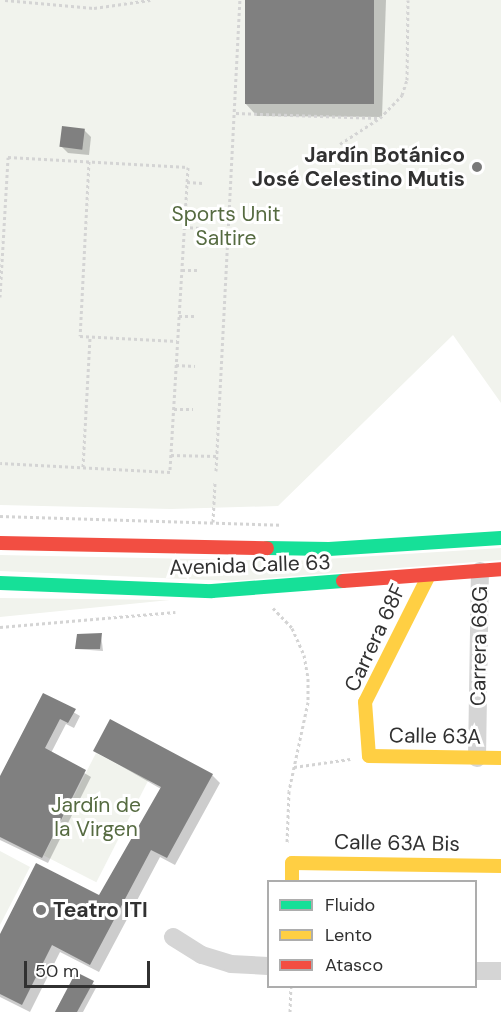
<!DOCTYPE html>
<html>
<head>
<meta charset="utf-8">
<style>
  body { margin:0 }
  #map { position:relative; width:501px; height:1012px; overflow:hidden; background:#fff; font-family:"DM Sans",sans-serif }
  div>[style] { position:absolute }
  .green>* { inset:0; background:#f1f3ed; transform-origin:0 0 }
  .shadow>* { inset:0; background:#0003 }
  .building>* { inset:0; background:#808080; transform-origin:0 0 }
  .path>* { height:3px; margin-top:-1.5px; transform-origin:0; background:repeating-linear-gradient(90deg,#d4d4d4 0 3px,transparent 0 6px) }
  .street>* { height:18px; margin:-9px; padding:0 9px; transform-origin:9px; border-radius:9px; background:#d5d5d5 }
  .fast>* { height:14px; margin:-7px; padding:0 7px; transform-origin:7px; border-radius:7px; background:#16e098 }
  .slow>* { height:14px; margin:-7px; padding:0 7px; transform-origin:7px; border-radius:7px; background:#ffcf43 }
  .jam>* { height:14px; margin:-7px; padding:0 7px; transform-origin:7px; border-radius:7px; background:#f24e42 }
  .dots>* { width:16px; height:16px; translate:-50% -50%; box-sizing:border-box; border:3px solid #fff; border-radius:50% }
  span { translate:-50% -50%; white-space:nowrap; text-align:center; line-height:1.15; -webkit-text-stroke:6px #fff; paint-order:stroke }
  .poi-label { font-size:21px; color:#313131; font-weight:700 }
  .right { translate:-100% -50%; text-align:right }
  .left { translate:0 -50%; text-align:left }
  .park-label { font-size:21px; color:#566b41 }
  .street-label { font-size:21px; color:#313131 }
  .legend { position:absolute; left:267px; top:880px; width:210px; height:108px; box-sizing:border-box; background:#fff; border:2px solid #adadad; margin:0; padding:8px 10px; list-style:none; font-size:18px; color:#313131 }
  .legend li { display:flex; align-items:center; gap:12px; height:30px }
  .legend b { width:30px; border:2px solid #adadad }
  .scale { position:absolute; left:24px; top:961px; width:126px; height:27px; box-sizing:border-box; border:3px solid #313131; border-top:0; padding-left:8px; font-size:18px; line-height:21px; white-space:nowrap; color:#313131; -webkit-text-stroke:4px #fff; paint-order:stroke }
</style>
</head>
<body>
<div id="map">
  <div class="green">
    <i style="clip-path:polygon(0 0,501px 0,501px 403px,453px 335px,278px 506px,171px 509px,0 505px)"></i>
    <i style="clip-path:polygon(501px 548px,501px 560px,232px 581px,0 571px,0 555px,294px 561px)"></i>
    <i style="clip-path:polygon(0 598px,170px 600px,0 617px)"></i>
    <i style="left:96px;top:753px;width:59px;height:115px;rotate:27deg"></i>
    <i style="clip-path:polygon(0 851px,30px 867px,0 925px)"></i>
  </div>
  <div class="shadow">
    <i style="clip-path:polygon(246px 0,386px 0,382px 117px,257px 116px,245px 103px)"></i>
    <i style="clip-path:polygon(84px 130px,91px 137px,89px 155px,68px 153px,61px 146px)"></i>
    <i style="clip-path:polygon(101px 634px,103px 651px,76px 649px)"></i>
    <i style="clip-path:polygon(44px 695px,80px 716px,74px 728px,66px 724px,51px 753px,91px 777px,48px 863px,0 840px,0 780px)"></i>
    <i style="clip-path:polygon(95px 751px,212px 775px,220px 783px,175px 865px,160px 857px,99px 972px,60px 952px,30px 1012px,0 997px,0 938px,99px 897px,161px 789px)"></i>
    <i style="clip-path:polygon(76px 974px,97px 986px,83px 1012px,55px 1012px)"></i>
  </div>
  <div class="building">
    <i style="left:245px;top:0;width:129px;height:104px"></i>
    <i style="left:62px;top:126px;width:23px;height:21px;rotate:7deg"></i>
    <i style="clip-path:polygon(102px 633px,100px 649px,75px 649px,77px 634px)"></i>
    <i style="clip-path:polygon(43px 693px,76px 709px,68px 723px,60px 719px,45px 748px,86px 770px,42px 858px,0 837px,0 776px)"></i>
    <i style="clip-path:polygon(110px 719px,213px 774px,167px 858px,151px 850px,90px 965px,52px 945px,22px 1005px,0 994px,0 934px,36px 863px,99px 895px,161px 787px,93px 751px)"></i>
    <i style="clip-path:polygon(76px 972px,94px 981px,77px 1012px,55px 1012px)"></i>
  </div>
  <div class="path">
    <i style="left:5px;top:0;width:89px;rotate:5.1deg"></i>
    <i style="left:94px;top:8px;width:57px;rotate:-8.1deg"></i>
    <i style="left:236px;top:113px;width:142px;rotate:2deg"></i>
    <i style="left:340px;top:144px;width:48px;rotate:-33deg"></i>
    <i style="left:380px;top:118px;width:32px;rotate:-46deg"></i>
    <i style="left:402px;top:95px;width:16px;rotate:-72deg"></i>
    <i style="left:407px;top:80px;width:80px;rotate:-89.3deg"></i>
    <i style="left:89px;top:161px;width:175px;rotate:92.9deg"></i>
    <i style="left:80px;top:336px;width:97px;rotate:3deg"></i>
    <i style="left:187px;top:182px;width:16px;rotate:4deg"></i>
    <i style="left:184px;top:227px;width:17px;rotate:3deg"></i>
    <i style="left:182px;top:270px;width:17px"></i>
    <i style="left:0;top:297px;width:140px;rotate:-86.7deg"></i>
    <i style="left:8px;top:157px;width:180px;rotate:3.2deg"></i>
    <i style="left:188px;top:167px;width:306px;rotate:93.4deg"></i>
    <i style="left:170px;top:472px;width:170px;rotate:-177deg"></i>
    <i style="left:179px;top:316px;width:18px"></i>
    <i style="left:176px;top:365px;width:19px;rotate:3deg"></i>
    <i style="left:174px;top:409px;width:19px"></i>
    <i style="left:171px;top:455px;width:46px;rotate:1.2deg"></i>
    <i style="left:83px;top:467px;width:130px;rotate:-86.9deg"></i>
    <i style="left:216px;top:471px;width:472px;rotate:-87.1deg"></i>
    <i style="left:0;top:516px;width:281px;rotate:1.8deg"></i>
    <i style="left:213px;top:522px;width:40px;rotate:-87.1deg"></i>
    <i style="left:273px;top:608px;width:28px;rotate:46deg"></i>
    <i style="left:292px;top:628px;width:30px;rotate:66deg"></i>
    <i style="left:304px;top:655px;width:23px;rotate:80deg"></i>
    <i style="left:308px;top:678px;width:24px;rotate:90deg"></i>
    <i style="left:308px;top:702px;width:91px;rotate:102.1deg"></i>
    <i style="left:289px;top:791px;width:52px;rotate:92.2deg"></i>
    <i style="left:0;top:627px;width:176px;rotate:-4.9deg"></i>
    <i style="left:294px;top:767px;width:57px;rotate:-8.1deg"></i>
    <i style="left:290px;top:1012px;width:26px;rotate:-88deg"></i>
  </div>
  <div class="street">
    <i style="left:477px;top:758px;width:187px;rotate:-89.1deg"></i>
    <i style="left:173px;top:937px;width:34px;rotate:32deg"></i>
    <i style="left:202px;top:955px;width:30px;rotate:17deg"></i>
    <i style="left:231px;top:964px;width:37px;rotate:3deg"></i>
    <i style="left:476px;top:971px;width:25px"></i>
  </div>
  <div class="fast">
    <i style="left:267px;top:548px;width:62px;rotate:0.9deg"></i>
    <i style="left:329px;top:549px;width:172px;rotate:-3.7deg"></i>
    <i style="left:0;top:583px;width:212px;rotate:2.2deg"></i>
    <i style="left:212px;top:591px;width:131px;rotate:-4.4deg"></i>
  </div>
  <div class="slow">
    <i style="left:429px;top:575px;width:142px;rotate:116.7deg"></i>
    <i style="left:365px;top:702px;width:54px;rotate:85.8deg"></i>
    <i style="left:369px;top:756px;width:132px;rotate:0.9deg"></i>
    <i style="left:292px;top:882px;width:19px;rotate:-90deg"></i>
    <i style="left:292px;top:863px;width:209px;rotate:0.8deg"></i>
  </div>
  <div class="jam">
    <i style="left:0;top:543px;width:267px;rotate:1.1deg"></i>
    <i style="left:343px;top:581px;width:158px;rotate:-4.3deg"></i>
  </div>
  <div class="dots">
    <i style="left:477px;top:167px;background:#797979"></i>
    <i style="left:41px;top:910px;background:#797979"></i>
  </div>
  <div class="poi-label">
    <span class="right" style="left:465px;top:167px">Jardín Botánico<br>José Celestino Mutis</span>
    <span class="left" style="left:53px;top:910px">Teatro ITI</span>
  </div>
  <div class="park-label">
    <span style="left:226px;top:226px">Sports Unit<br>Saltire</span>
    <span style="left:96px;top:817px">Jardín de<br>la Virgen</span>
  </div>
  <div class="street-label">
    <span style="left:250px;top:565px;rotate:-2deg">Avenida Calle 63</span>
    <span style="left:375px;top:638px;rotate:-65deg">Carrera 68F</span>
    <span style="left:479px;top:646px;rotate:-89deg">Carrera 68G</span>
    <span style="left:435px;top:736px;rotate:1deg">Calle 63A</span>
    <span style="left:397px;top:843px;rotate:1deg">Calle 63A Bis</span>
  </div>
  <ul class="legend">
  <li><b style="height:8px;background:#16e098"></b>Fluido</li>
  <li><b style="height:8px;background:#ffcf43"></b>Lento</li>
  <li><b style="height:8px;background:#f24e42"></b>Atasco</li>
  </ul>
  <div class="scale">50 m</div>
</div>
</body>
</html>
